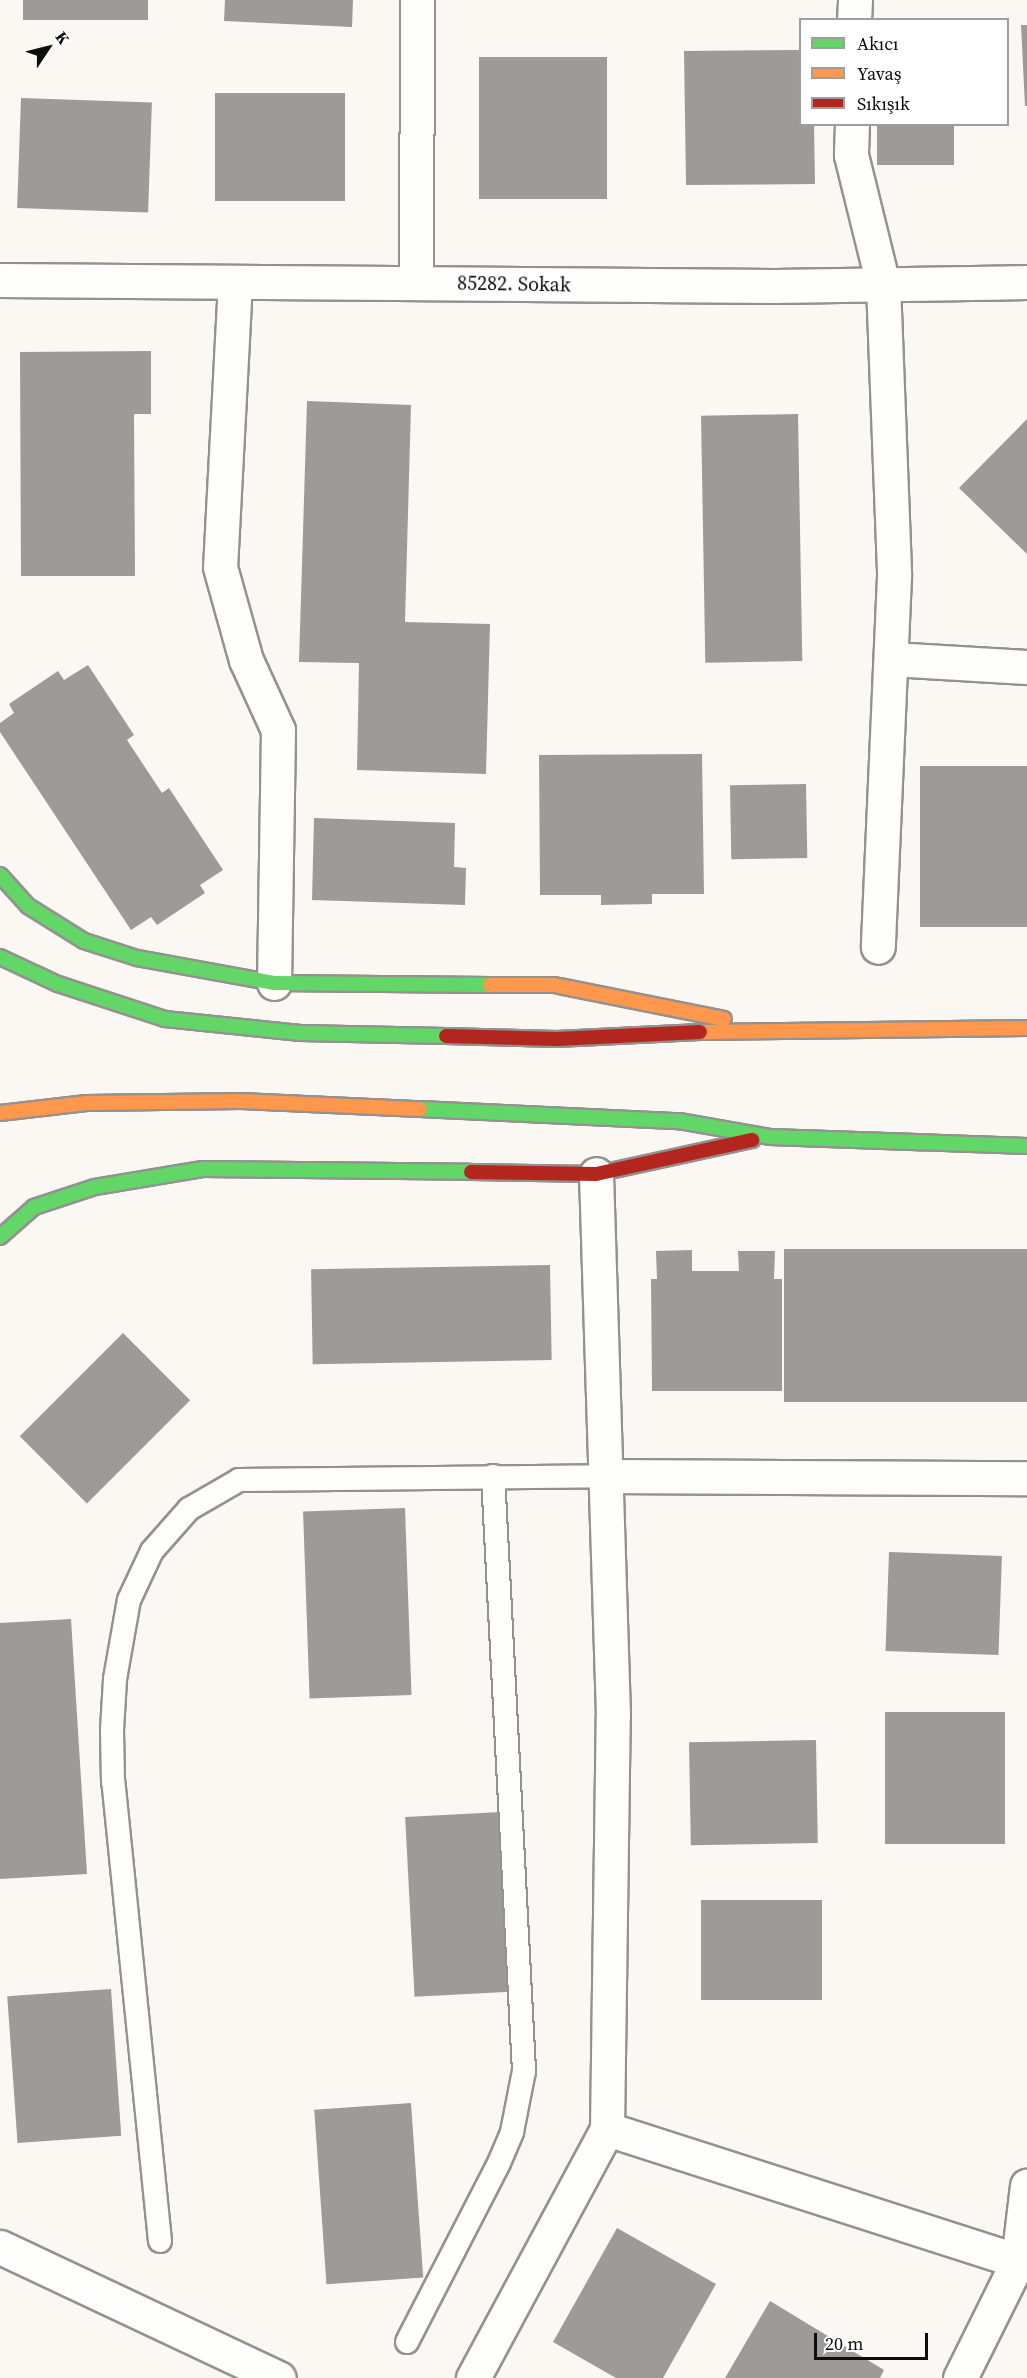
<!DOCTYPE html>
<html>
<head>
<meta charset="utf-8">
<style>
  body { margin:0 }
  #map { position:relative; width:1027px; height:2378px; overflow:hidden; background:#fbf7f2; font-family:"Source Serif 4",serif }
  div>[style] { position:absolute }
  .building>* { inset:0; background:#9e9a98; transform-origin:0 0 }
  .roads { filter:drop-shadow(2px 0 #949290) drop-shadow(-2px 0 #949290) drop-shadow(0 2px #949290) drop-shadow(0 -2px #949290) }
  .lane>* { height:22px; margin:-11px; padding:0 11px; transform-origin:11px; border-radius:11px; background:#fefefd }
  .street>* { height:33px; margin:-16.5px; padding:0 16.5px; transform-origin:16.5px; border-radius:16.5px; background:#fefefd }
  .fast>* { height:14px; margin:-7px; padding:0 7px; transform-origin:7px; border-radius:7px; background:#63d668 }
  .slow>* { height:14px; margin:-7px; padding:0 7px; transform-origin:7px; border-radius:7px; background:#ff974d }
  .jam>* { height:14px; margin:-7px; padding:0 7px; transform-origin:7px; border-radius:7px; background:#b3261e }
  span { translate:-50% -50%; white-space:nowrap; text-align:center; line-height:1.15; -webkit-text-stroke:6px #fff; paint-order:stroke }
  .street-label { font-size:20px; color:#0d0d0d }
  .legend { position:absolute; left:799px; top:18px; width:210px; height:108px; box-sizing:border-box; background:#fff; border:2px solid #9e9e9e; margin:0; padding:8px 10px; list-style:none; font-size:18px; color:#0d0d0d }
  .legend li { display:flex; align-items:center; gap:12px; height:30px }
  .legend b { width:30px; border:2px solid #9e9e9e }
  .north { position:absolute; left:18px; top:18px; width:60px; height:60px; -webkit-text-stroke:4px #fff; paint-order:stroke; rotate:55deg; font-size:16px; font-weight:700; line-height:24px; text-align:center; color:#0d0d0d }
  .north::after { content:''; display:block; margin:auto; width:21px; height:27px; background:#0d0d0d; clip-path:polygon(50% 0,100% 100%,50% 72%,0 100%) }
  .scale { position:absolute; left:814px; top:2333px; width:114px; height:27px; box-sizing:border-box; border:3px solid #0d0d0d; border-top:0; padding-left:8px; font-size:18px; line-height:21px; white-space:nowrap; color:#0d0d0d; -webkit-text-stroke:4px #fff; paint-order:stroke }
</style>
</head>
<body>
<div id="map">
  <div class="building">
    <i style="left:23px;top:0;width:125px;height:20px"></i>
    <i style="clip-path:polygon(225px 0,353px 0,352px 27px,224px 21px)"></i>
    <i style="clip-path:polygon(1021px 25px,1027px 25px,1027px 106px,1025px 106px)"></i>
    <i style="clip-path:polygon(800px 50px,800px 124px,814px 124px,815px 184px,686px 185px,684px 51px)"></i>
    <i style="left:479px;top:57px;width:128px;height:142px"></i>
    <i style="left:215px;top:93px;width:130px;height:108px"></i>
    <i style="left:21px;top:98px;width:131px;height:110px;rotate:2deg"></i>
    <i style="left:877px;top:124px;width:77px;height:41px"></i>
    <i style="clip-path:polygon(151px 351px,151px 414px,134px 414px,135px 576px,21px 576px,20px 352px)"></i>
    <i style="clip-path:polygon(307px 401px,411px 405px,405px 622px,490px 624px,486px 774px,357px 770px,359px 663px,299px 662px)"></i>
    <i style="left:798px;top:414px;width:247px;height:97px;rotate:89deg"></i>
    <i style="clip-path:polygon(1027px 419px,1027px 554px,959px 488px)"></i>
    <i style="clip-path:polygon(88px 665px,134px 735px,127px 740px,162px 793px,169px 788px,223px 870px,200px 885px,205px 893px,157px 925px,151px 917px,131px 930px,0 732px,0 723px,14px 713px,9px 704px,58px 671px,64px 680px)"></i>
    <i style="clip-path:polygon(702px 754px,704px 894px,652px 894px,652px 904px,601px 905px,601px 895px,540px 895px,539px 755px)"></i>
    <i style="left:920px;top:766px;width:107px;height:161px"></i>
    <i style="left:806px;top:784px;width:74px;height:76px;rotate:89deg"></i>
    <i style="clip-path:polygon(314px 818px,455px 823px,454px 867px,466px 868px,465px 905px,312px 900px)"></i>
    <i style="left:784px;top:1249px;width:243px;height:153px"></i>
    <i style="clip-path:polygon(692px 1250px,692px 1271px,739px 1271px,738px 1251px,775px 1251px,774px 1279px,782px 1279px,782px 1391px,652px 1391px,651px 1279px,657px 1279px,656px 1251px)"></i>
    <i style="left:550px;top:1265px;width:95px;height:239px;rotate:89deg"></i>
    <i style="left:123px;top:1333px;width:95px;height:146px;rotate:45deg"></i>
    <i style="left:405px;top:1508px;width:187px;height:102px;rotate:88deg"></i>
    <i style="left:889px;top:1552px;width:113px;height:99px;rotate:2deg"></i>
    <i style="clip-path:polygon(71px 1619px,87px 1874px,0 1879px,0 1623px)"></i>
    <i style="left:885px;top:1712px;width:120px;height:132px"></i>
    <i style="left:816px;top:1740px;width:103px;height:127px;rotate:89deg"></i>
    <i style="left:501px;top:1812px;width:180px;height:96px;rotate:87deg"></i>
    <i style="left:701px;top:1900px;width:121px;height:100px"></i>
    <i style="left:111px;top:1989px;width:147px;height:104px;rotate:86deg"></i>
    <i style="left:411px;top:2103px;width:175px;height:97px;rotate:86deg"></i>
    <i style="clip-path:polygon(617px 2228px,716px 2284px,663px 2378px,616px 2378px,553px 2342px)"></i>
    <i style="clip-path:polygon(770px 2301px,884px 2370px,880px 2378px,725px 2378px)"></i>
  </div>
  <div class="roads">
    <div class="lane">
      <i style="left:160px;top:2241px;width:461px;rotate:-95.8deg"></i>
      <i style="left:113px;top:1782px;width:52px;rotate:-91.1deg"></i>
      <i style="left:112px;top:1730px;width:51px;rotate:-86.6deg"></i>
      <i style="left:115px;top:1679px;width:80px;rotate:-80deg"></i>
      <i style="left:129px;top:1600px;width:54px;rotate:-64.9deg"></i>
      <i style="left:152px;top:1551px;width:56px;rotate:-48.6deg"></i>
      <i style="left:189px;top:1509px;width:58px;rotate:-30.1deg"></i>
      <i style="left:239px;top:1480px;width:367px;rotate:-0.6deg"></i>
      <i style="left:407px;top:2342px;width:201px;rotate:-62.8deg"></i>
      <i style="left:499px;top:2163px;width:34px;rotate:-67deg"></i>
      <i style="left:512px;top:2132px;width:62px;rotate:-78.9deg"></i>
      <i style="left:524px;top:2071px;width:596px;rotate:-92.98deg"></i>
    </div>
    <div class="street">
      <i style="left:854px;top:20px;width:20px;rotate:-87deg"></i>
      <i style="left:852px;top:124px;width:31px;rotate:92deg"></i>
      <i style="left:851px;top:155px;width:133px;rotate:76.1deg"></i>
      <i style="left:883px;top:284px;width:292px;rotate:87.8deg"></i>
      <i style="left:894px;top:576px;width:371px;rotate:92.5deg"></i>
      <i style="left:0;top:280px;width:774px;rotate:0.44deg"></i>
      <i style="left:774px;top:286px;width:253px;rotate:-0.9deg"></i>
      <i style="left:235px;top:282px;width:285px;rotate:93deg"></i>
      <i style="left:220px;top:567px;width:97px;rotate:74.4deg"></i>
      <i style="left:246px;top:660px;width:77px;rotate:65.4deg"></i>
      <i style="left:278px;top:730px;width:253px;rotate:90.9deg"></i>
      <i style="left:416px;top:283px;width:283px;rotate:-89.8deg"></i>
      <i style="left:891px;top:659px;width:136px;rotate:3.4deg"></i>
      <i style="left:606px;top:1476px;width:421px;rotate:0.3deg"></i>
      <i style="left:607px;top:2129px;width:432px;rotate:17.8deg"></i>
      <i style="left:1018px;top:2261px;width:9px;rotate:-6deg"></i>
      <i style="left:0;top:2247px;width:308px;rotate:25.2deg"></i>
      <i style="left:473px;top:2378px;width:283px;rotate:-61.7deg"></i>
      <i style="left:607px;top:2129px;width:414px;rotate:-89.2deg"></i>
      <i style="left:613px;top:1715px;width:541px;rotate:-91.8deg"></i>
      <i style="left:960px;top:2378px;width:131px;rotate:-63.6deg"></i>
      <i style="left:1018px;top:2261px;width:76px;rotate:-83.2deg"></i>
    </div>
    <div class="fast">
      <i style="left:0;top:875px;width:42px;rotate:47.9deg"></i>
      <i style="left:28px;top:906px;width:66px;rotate:32deg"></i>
      <i style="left:84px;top:941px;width:56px;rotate:17.8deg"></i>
      <i style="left:137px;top:958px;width:139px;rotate:10.3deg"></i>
      <i style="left:274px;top:983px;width:216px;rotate:0.5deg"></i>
      <i style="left:0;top:957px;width:64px;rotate:25deg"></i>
      <i style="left:58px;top:984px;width:113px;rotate:18.1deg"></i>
      <i style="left:165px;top:1019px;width:136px;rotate:5.9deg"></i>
      <i style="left:300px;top:1033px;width:146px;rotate:1.2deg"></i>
      <i style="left:420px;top:1109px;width:259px;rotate:2.7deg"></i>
      <i style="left:679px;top:1121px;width:92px;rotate:10deg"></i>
      <i style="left:770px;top:1137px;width:257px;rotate:2deg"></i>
      <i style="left:0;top:1237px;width:45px;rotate:-41.4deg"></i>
      <i style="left:34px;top:1207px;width:64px;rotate:-18.2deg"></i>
      <i style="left:95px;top:1187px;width:109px;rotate:-9.5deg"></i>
      <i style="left:203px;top:1169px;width:268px;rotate:0.6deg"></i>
    </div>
    <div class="slow">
      <i style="left:490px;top:985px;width:64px"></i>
      <i style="left:554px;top:985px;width:173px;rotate:11.3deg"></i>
      <i style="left:700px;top:1032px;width:327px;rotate:-0.7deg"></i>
      <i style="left:0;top:1113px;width:87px;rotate:-6.6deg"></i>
      <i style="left:86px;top:1103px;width:155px;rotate:-0.7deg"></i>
      <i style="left:241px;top:1101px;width:179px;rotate:2.6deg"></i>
    </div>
    <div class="jam">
      <i style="left:446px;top:1036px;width:111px;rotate:1.5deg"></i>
      <i style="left:557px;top:1039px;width:143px;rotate:-2.8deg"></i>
      <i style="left:471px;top:1172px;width:125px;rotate:0.9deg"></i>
      <i style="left:596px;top:1174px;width:160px;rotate:-12.3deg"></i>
    </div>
  </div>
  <div class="street-label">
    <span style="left:514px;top:284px;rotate:1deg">85282. Sokak</span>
  </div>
  <ul class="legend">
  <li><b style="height:8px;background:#63d668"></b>Akıcı</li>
  <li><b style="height:8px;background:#ff974d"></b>Yavaş</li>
  <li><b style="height:8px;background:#b3261e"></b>Sıkışık</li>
  </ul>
  <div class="north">K</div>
  <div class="scale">20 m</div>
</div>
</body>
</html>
